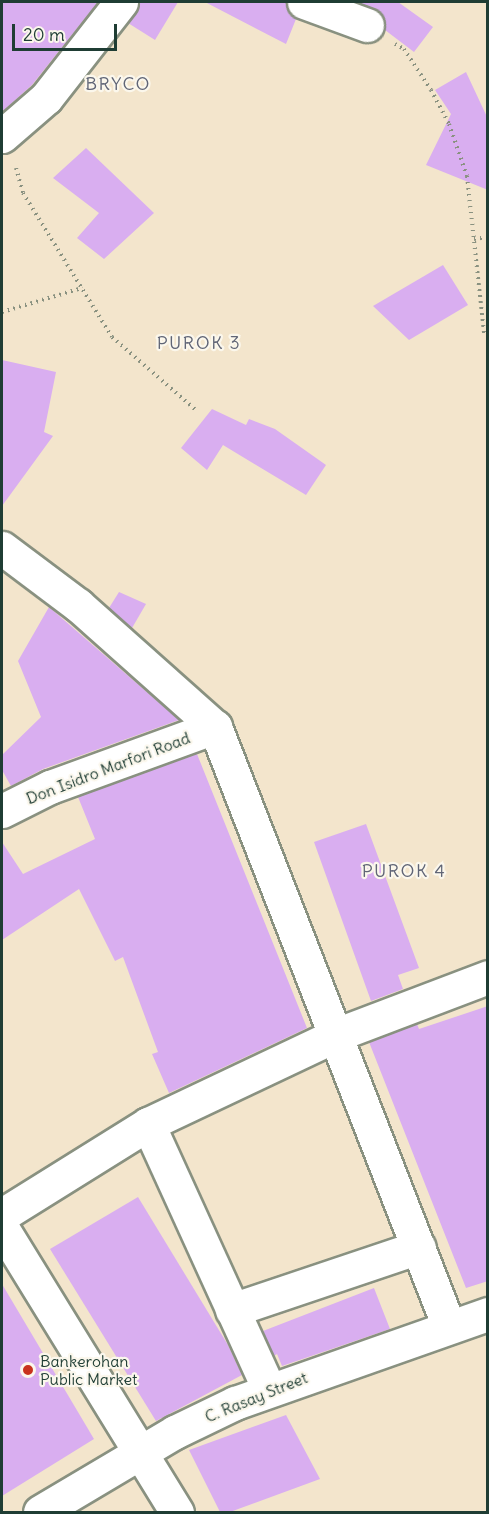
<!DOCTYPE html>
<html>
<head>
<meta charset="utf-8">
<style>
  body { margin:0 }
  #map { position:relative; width:489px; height:1514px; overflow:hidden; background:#f3e5cc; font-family:Delius,sans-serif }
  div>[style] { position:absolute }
  .building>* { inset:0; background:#d9aef0 }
  .path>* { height:4px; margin-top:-2px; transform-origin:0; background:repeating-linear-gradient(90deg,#899180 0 1.5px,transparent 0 6px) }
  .roads { filter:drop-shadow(2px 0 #899180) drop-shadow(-2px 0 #899180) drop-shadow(0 2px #899180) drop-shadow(0 -2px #899180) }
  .minor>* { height:33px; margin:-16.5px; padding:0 16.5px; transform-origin:16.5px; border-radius:16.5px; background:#fff }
  .dots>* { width:16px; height:16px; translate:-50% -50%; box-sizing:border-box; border:3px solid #fbf7ec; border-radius:50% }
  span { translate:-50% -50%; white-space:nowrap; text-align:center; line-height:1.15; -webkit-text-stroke:4.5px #fbf7ec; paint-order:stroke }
  .street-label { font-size:16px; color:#1f3d34 }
  .poi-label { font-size:16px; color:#1f3d34 }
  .left { translate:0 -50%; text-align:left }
  .neighbourhood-label { font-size:18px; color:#606576; letter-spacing:1.5px }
  .frame { position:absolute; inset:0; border:3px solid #1f3d34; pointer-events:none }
  .scale { position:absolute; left:12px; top:24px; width:105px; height:27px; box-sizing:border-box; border:3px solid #1f3d34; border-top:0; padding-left:8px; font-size:18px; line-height:21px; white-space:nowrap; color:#1f3d34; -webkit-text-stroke:4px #fbf7ec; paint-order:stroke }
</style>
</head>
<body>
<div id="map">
  <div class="building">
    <i style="clip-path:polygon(2px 2px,98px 2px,32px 85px,2px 112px)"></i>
    <i style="clip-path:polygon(139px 2px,178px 2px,155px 40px,128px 23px)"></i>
    <i style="clip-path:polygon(205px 2px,286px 2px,289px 14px,296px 19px,286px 44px)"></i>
    <i style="clip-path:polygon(357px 2px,398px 2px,433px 27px,414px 52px,385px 30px,381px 13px)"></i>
    <i style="clip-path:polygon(466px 72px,488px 119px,488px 190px,426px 165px,451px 114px,435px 90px)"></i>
    <i style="clip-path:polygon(86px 148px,154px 213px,104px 259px,77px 238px,99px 213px,53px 178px)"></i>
    <i style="clip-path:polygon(443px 265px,468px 305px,409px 340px,373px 306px)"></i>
    <i style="clip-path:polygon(2px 360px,56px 372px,44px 432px,53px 436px,2px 506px)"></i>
    <i style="clip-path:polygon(212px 409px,246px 425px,249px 419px,275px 429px,326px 465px,306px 495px,223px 445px,207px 470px,181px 448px)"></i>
    <i style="clip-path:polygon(119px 592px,146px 604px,132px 628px,109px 608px)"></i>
    <i style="clip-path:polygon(49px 607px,179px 720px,43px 769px,11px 786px,2px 770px,2px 755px,41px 717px,18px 661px)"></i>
    <i style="clip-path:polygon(197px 754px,307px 1028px,169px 1093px,152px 1054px,158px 1052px,123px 957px,115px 961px,79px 889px,2px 940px,2px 842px,23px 874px,95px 839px,78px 797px)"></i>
    <i style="clip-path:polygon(366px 824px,419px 968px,398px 975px,403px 989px,371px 1001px,314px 842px)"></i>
    <i style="clip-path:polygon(488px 1006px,488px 1281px,466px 1288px,369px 1042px,417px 1024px,419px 1029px)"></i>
    <i style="clip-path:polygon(138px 1197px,228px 1345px,242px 1375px,156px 1421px,50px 1249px)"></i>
    <i style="clip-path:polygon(2px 1284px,94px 1439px,2px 1496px)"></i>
    <i style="clip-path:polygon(374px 1288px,390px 1329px,282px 1366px,277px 1354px,274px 1356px,263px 1331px)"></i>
    <i style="clip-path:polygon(286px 1415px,320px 1479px,230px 1512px,220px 1512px,189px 1450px)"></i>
  </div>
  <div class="path">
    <i style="left:395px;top:44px;width:10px;rotate:29deg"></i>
    <i style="left:404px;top:49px;width:49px;rotate:56.6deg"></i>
    <i style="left:431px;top:90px;width:38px;rotate:62deg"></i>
    <i style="left:449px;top:124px;width:55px;rotate:70.9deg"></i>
    <i style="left:467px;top:176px;width:158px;rotate:83.8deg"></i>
    <i style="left:16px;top:168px;width:26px;rotate:74deg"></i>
    <i style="left:23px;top:193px;width:169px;rotate:58.3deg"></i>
    <i style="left:112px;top:337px;width:113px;rotate:41deg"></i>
    <i style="left:474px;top:239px;width:14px;rotate:-8deg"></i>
    <i style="left:2px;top:312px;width:84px;rotate:-16.7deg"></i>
  </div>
  <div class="roads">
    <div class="minor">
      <i style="left:304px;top:2px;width:67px;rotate:20.1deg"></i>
      <i style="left:2px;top:136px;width:58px;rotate:-40.8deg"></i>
      <i style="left:46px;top:98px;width:122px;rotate:-52deg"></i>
      <i style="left:2px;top:548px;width:95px;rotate:36.9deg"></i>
      <i style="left:78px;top:605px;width:183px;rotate:41.7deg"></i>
      <i style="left:215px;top:727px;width:644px;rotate:68.69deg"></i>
      <i style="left:2px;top:811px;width:54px;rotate:-26.6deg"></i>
      <i style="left:50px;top:787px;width:176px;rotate:-20deg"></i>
      <i style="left:148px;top:1124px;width:292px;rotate:65.5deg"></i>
      <i style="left:2px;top:1215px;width:172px;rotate:-31.9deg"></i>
      <i style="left:148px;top:1124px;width:210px;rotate:-25.3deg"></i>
      <i style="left:338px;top:1034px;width:160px;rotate:-20.8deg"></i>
      <i style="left:2px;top:1228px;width:334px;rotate:58.4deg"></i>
      <i style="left:232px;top:1310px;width:197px;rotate:-18.6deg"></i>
      <i style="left:40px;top:1512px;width:157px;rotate:-30.7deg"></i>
      <i style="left:175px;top:1432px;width:67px;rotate:-25.8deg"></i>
      <i style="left:235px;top:1403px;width:268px;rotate:-19.4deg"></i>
    </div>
  </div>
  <div class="dots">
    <i style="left:28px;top:1370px;background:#c8321e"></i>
  </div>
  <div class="street-label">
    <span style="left:108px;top:768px;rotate:-21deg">Don Isidro Marfori Road</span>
    <span style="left:256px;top:1397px;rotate:-22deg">C. Rasay Street</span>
  </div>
  <div class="poi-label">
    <span class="left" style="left:40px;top:1370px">Bankerohan<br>Public Market</span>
  </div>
  <div class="neighbourhood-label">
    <span style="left:118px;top:84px">BRYCO</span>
    <span style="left:199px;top:343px">PUROK 3</span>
    <span style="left:404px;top:871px">PUROK 4</span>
  </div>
  <div class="frame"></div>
  <div class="scale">20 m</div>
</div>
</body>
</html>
